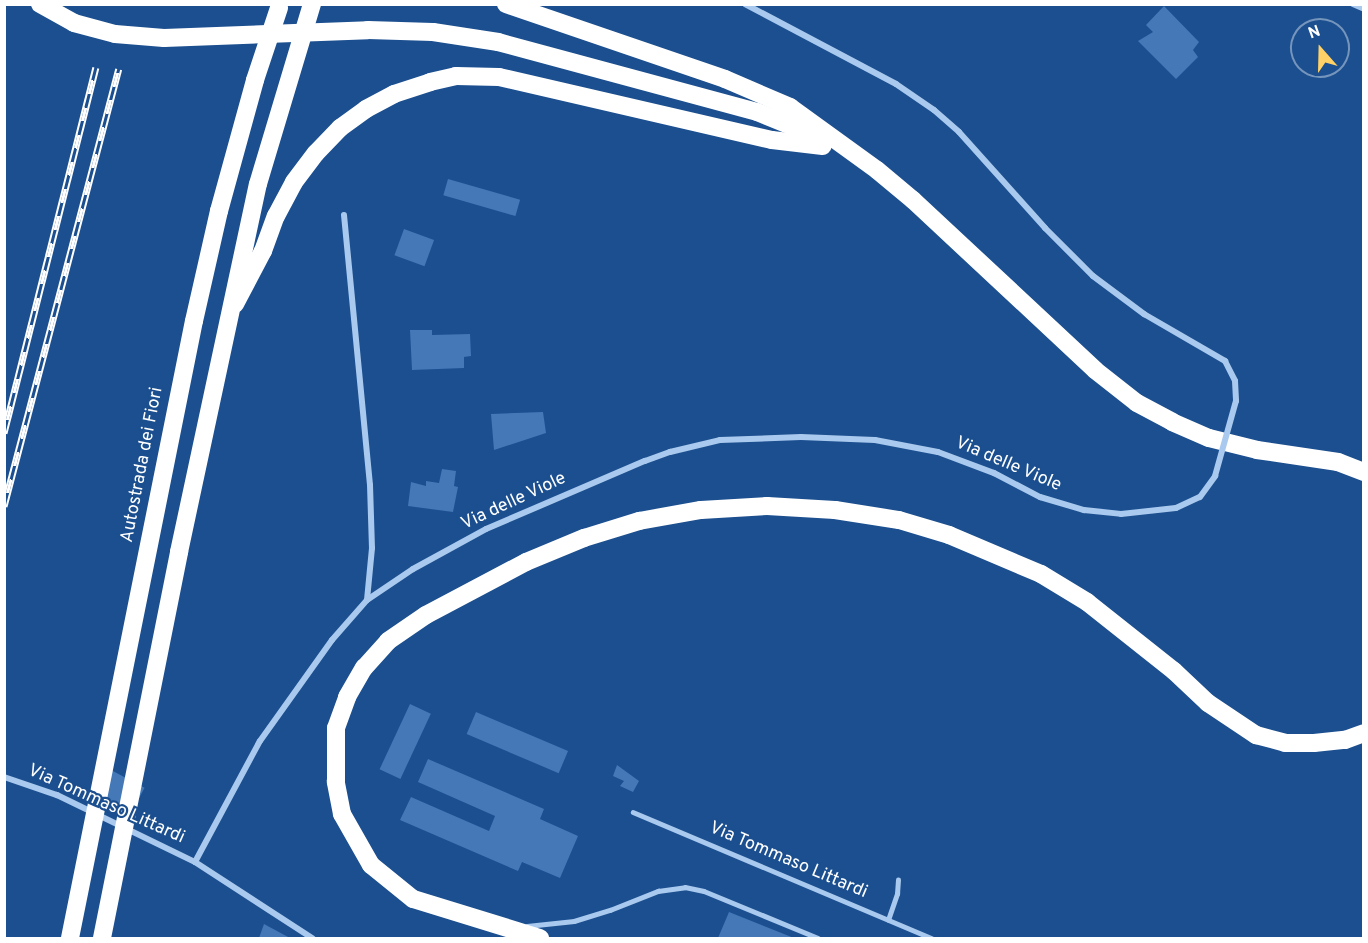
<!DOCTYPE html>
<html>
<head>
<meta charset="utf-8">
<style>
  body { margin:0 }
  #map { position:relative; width:1368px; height:943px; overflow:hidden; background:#1b4f8f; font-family:Overpass,sans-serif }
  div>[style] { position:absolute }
  .building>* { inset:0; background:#4478b7; transform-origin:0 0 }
  .lane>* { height:4.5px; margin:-2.25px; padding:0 2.25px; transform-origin:2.25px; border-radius:2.25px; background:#a9c9ee }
  .street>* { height:6px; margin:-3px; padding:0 3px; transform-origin:3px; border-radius:3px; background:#a9c9ee }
  .highway>* { height:18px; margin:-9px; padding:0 9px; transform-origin:9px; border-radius:9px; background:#fff }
  .rail>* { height:7px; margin-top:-3.5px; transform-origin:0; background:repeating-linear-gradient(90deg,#1b4f8f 0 14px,#fff 0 28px); box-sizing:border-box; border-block:2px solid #fff }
  .street-bridge>* { height:6px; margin:-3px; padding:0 3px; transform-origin:3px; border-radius:3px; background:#a9c9ee }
  .highway-bridge>* { height:18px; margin:-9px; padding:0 9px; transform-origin:9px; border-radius:9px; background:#fff }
  span { translate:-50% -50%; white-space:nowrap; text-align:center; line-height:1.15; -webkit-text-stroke:4.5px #1b4f8f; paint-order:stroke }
  .street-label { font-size:18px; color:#fff }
  .frame { position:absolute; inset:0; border:6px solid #fff; pointer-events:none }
  .north { position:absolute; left:1290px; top:18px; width:60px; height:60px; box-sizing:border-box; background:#1b4f8f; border:2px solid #7695bc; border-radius:50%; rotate:340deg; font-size:16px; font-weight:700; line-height:24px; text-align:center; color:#fff }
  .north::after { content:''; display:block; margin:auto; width:21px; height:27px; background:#ffd166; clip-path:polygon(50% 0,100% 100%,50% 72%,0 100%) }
</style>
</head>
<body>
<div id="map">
  <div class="building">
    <i style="clip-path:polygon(1164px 6px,1199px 42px,1193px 50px,1198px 57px,1176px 79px,1138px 41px,1153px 32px,1146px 25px)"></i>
    <i style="left:448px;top:179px;width:75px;height:17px;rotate:16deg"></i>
    <i style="left:404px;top:229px;width:32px;height:28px;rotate:20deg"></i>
    <i style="clip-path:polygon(410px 330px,432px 330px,432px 335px,470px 334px,471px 356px,464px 357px,464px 368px,412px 370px)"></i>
    <i style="clip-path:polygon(543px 412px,546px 433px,494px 450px,491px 414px)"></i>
    <i style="clip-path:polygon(442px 469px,456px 471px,454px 486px,458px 487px,453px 512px,408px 506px,411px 482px,426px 486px,426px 481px,439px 483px)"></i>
    <i style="left:410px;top:704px;width:23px;height:72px;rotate:25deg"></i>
    <i style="left:476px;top:712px;width:100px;height:24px;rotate:23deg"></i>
    <i style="clip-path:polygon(428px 759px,544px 809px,540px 819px,578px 836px,560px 878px,522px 862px,518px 871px,400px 820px,411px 797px,489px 831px,495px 816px,418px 782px)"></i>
    <i style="clip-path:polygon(617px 765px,639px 781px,633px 792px,620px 786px,624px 781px,613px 776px)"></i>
    <i style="left:111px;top:770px;width:38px;height:29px;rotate:28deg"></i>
    <i style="clip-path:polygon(729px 912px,794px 938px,718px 938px)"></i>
    <i style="clip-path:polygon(264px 924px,290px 938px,259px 938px)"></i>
  </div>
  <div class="lane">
    <i style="left:633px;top:812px;width:324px;rotate:22.9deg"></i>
    <i style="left:888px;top:920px;width:28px;rotate:-71deg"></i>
    <i style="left:897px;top:894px;width:14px;rotate:-86deg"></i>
    <i style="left:527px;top:926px;width:47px;rotate:-6.1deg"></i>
    <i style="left:574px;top:921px;width:38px;rotate:-17deg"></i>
    <i style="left:610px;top:910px;width:52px;rotate:-21.6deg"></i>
    <i style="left:658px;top:891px;width:27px;rotate:-8deg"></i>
    <i style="left:685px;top:887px;width:19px;rotate:12deg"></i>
    <i style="left:704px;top:891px;width:123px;rotate:22.4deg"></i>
  </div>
  <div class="street">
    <i style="left:745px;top:4px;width:171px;rotate:27.9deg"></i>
    <i style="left:896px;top:84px;width:46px;rotate:34.4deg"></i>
    <i style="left:934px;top:110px;width:33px;rotate:41deg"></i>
    <i style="left:959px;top:132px;width:129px;rotate:48.1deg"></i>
    <i style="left:1045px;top:228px;width:68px;rotate:45deg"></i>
    <i style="left:1093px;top:276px;width:64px;rotate:36.7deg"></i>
    <i style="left:1144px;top:314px;width:94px;rotate:30.1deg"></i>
    <i style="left:1225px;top:361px;width:22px;rotate:63deg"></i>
    <i style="left:1235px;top:381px;width:20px;rotate:87deg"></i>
    <i style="left:1353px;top:4px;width:12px;rotate:24deg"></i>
    <i style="left:344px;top:215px;width:271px;rotate:84.5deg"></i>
    <i style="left:370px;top:485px;width:63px;rotate:88.2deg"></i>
    <i style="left:372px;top:548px;width:52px;rotate:95.5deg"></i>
    <i style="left:4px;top:777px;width:56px;rotate:18.8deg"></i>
    <i style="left:57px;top:795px;width:153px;rotate:25.9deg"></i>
    <i style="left:195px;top:862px;width:140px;rotate:33deg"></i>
    <i style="left:195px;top:862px;width:137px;rotate:-61.8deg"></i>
    <i style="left:260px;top:741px;width:124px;rotate:-54.5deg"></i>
    <i style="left:332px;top:640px;width:53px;rotate:-48.8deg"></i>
    <i style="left:367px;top:600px;width:55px;rotate:-34deg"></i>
    <i style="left:413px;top:569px;width:83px;rotate:-28.7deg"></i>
    <i style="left:486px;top:529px;width:173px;rotate:-23.2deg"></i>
    <i style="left:645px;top:461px;width:27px;rotate:-20deg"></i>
    <i style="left:670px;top:452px;width:51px;rotate:-13.5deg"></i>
    <i style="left:720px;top:440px;width:81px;rotate:-2.1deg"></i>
    <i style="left:801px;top:437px;width:74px;rotate:2.3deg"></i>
    <i style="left:875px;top:440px;width:64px;rotate:10.8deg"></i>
    <i style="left:938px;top:452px;width:60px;rotate:20.6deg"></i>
  </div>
  <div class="highway">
    <i style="left:40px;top:4px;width:39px;rotate:29deg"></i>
    <i style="left:74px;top:23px;width:42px;rotate:15deg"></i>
    <i style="left:115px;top:34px;width:49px;rotate:4.7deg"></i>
    <i style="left:164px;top:38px;width:204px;rotate:-2.2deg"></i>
    <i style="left:368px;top:30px;width:65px;rotate:1.8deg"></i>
    <i style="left:433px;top:32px;width:66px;rotate:8.7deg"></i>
    <i style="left:498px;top:42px;width:268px;rotate:15.1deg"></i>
    <i style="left:757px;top:112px;width:69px;rotate:22.1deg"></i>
    <i style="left:506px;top:4px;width:231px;rotate:18.9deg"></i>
    <i style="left:725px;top:79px;width:71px;rotate:23.3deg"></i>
    <i style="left:790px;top:107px;width:107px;rotate:35.9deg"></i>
    <i style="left:877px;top:170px;width:47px;rotate:39.8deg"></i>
    <i style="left:913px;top:200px;width:249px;rotate:43deg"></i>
    <i style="left:1095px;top:370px;width:53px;rotate:38.2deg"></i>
    <i style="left:1137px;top:403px;width:40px;rotate:28deg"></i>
    <i style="left:1172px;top:422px;width:40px;rotate:23.4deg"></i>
    <i style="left:1209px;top:438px;width:49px;rotate:14deg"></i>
    <i style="left:1257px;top:450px;width:82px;rotate:8.4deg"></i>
    <i style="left:1338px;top:462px;width:28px;rotate:21deg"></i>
    <i style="left:235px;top:304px;width:60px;rotate:-62.2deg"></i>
    <i style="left:263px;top:251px;width:37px;rotate:-70deg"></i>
    <i style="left:276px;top:216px;width:38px;rotate:-62deg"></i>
    <i style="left:294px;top:182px;width:36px;rotate:-53deg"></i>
    <i style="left:316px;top:153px;width:35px;rotate:-46deg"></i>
    <i style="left:340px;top:128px;width:32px;rotate:-36deg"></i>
    <i style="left:366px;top:109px;width:32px;rotate:-28deg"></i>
    <i style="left:394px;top:94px;width:38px;rotate:-18deg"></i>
    <i style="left:430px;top:82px;width:27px;rotate:-13deg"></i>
    <i style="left:456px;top:76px;width:43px;rotate:1.3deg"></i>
    <i style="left:499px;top:77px;width:280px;rotate:13deg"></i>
    <i style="left:772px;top:140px;width:51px;rotate:6.7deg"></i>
    <i style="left:540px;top:938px;width:133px;rotate:-162.9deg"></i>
    <i style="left:413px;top:899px;width:54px;rotate:-141deg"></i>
    <i style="left:371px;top:865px;width:59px;rotate:-119.6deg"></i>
    <i style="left:342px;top:814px;width:33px;rotate:-101deg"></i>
    <i style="left:336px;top:782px;width:54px;rotate:-90deg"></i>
    <i style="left:336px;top:728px;width:33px;rotate:-70deg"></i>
    <i style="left:347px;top:697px;width:34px;rotate:-60deg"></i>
    <i style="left:364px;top:668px;width:36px;rotate:-48deg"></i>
    <i style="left:388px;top:641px;width:46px;rotate:-34.4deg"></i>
    <i style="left:426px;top:615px;width:113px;rotate:-27.9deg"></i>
    <i style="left:526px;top:562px;width:63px;rotate:-22.5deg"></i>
    <i style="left:584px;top:538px;width:58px;rotate:-17.2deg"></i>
    <i style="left:639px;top:521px;width:63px;rotate:-10.1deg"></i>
    <i style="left:701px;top:510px;width:66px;rotate:-3.5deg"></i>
    <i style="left:767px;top:506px;width:68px;rotate:3.4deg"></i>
    <i style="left:835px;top:510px;width:65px;rotate:8.9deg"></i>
    <i style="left:899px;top:520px;width:52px;rotate:16.7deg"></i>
    <i style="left:949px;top:535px;width:100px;rotate:23deg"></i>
    <i style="left:1041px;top:574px;width:54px;rotate:31.3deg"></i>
    <i style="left:1087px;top:602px;width:111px;rotate:38.4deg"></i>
    <i style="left:1174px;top:671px;width:47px;rotate:43.3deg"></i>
    <i style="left:1208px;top:703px;width:58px;rotate:33.7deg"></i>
    <i style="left:1256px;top:735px;width:30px;rotate:15deg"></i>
    <i style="left:1285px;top:743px;width:29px"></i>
    <i style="left:1314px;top:743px;width:31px;rotate:-6deg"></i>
    <i style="left:1345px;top:740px;width:20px;rotate:-20deg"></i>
  </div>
  <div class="rail">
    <i style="left:4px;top:433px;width:377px;rotate:-75.9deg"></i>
    <i style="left:4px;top:506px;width:452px;rotate:-75.3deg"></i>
  </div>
  <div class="street-bridge">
    <i style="left:994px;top:473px;width:52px;rotate:27.6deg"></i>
    <i style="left:1040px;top:497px;width:46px;rotate:16.5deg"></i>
    <i style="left:1084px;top:510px;width:37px;rotate:6deg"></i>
    <i style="left:1121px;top:514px;width:55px;rotate:-6.2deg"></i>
    <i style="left:1176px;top:508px;width:26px;rotate:-25deg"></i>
    <i style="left:1200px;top:497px;width:26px;rotate:-54deg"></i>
    <i style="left:1215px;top:476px;width:78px;rotate:-74.4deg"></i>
  </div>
  <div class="highway-bridge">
    <i style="left:70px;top:938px;width:629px;rotate:-78.64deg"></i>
    <i style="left:194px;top:321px;width:113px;rotate:-77.2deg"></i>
    <i style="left:219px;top:211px;width:136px;rotate:-74.6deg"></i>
    <i style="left:255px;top:80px;width:76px;rotate:-71.6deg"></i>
    <i style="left:102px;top:938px;width:394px;rotate:-78.7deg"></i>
    <i style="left:179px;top:552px;width:376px;rotate:-77.9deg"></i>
    <i style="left:258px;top:184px;width:188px;rotate:-73.3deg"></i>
  </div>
  <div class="street-label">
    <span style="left:143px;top:465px;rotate:-79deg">Autostrada dei Fiori</span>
    <span style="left:1008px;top:465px;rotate:23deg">Via delle Viole</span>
    <span style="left:514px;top:502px;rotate:-25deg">Via delle Viole</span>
    <span style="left:106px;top:805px;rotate:24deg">Via Tommaso Littardi</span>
    <span style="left:788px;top:861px;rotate:23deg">Via Tommaso Littardi</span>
  </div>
  <div class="frame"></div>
  <div class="north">N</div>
</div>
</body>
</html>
